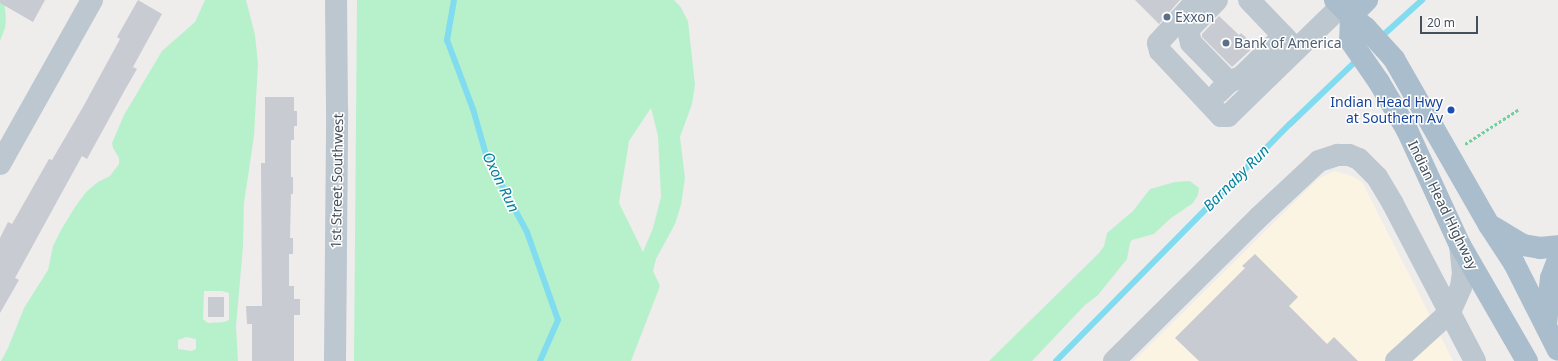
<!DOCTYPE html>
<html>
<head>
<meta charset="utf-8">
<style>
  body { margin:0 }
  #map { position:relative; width:1558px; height:361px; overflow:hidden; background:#efecec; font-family:"Noto Sans",sans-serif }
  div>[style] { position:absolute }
  .commercial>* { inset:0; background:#fcf4e3 }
  .green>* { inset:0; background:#b7f1cc }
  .stream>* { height:6px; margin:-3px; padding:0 3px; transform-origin:3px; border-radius:3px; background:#81dcf0 }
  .building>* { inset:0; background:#c9cbd2; transform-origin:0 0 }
  .path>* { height:2.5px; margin-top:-1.25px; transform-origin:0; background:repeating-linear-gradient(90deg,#6dd09d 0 3px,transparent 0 5px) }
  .minor>* { height:22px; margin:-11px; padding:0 11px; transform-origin:11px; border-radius:11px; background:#bcc7d0 }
  .major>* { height:22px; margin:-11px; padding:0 11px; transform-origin:11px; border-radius:11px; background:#aabdcd }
  .dots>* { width:11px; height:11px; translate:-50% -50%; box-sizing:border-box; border:2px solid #fff; border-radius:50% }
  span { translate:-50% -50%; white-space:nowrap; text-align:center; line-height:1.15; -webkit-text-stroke:3px #fff; paint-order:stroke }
  .service-label { font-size:14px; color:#4e5e75 }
  .left { translate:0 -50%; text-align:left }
  .transit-label { font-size:14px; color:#164399 }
  .right { translate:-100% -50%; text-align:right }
  .street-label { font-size:14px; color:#44505b }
  .water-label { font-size:15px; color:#06819d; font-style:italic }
  .scale { position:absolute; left:1420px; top:16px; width:58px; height:18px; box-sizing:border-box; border:2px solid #44505b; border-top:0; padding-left:5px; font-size:12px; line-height:14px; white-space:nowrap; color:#44505b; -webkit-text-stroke:3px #fff; paint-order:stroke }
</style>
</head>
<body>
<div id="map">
  <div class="commercial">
    <i style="clip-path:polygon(1335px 171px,1352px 176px,1362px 182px,1453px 361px,1134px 361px,1318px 179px)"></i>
  </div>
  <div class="green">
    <i style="clip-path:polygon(0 0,4px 0,6px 19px,5px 28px,0 41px)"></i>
    <i style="clip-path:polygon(evenodd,205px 0,246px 0,255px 35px,258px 64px,254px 136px,244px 203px,243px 247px,236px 326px,238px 361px,1px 361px,8px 348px,24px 308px,48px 270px,53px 246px,61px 230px,75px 207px,86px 192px,98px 182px,110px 176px,119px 164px,119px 158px,113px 148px,112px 143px,124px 115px,162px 51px,195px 22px,205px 0,204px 291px,222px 291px,229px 293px,229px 320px,224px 322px,208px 323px,203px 319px,204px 291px,205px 0,186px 337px,196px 339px,196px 349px,192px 351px,178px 349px,178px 340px,186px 337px)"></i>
    <i style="clip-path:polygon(evenodd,357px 0,674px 0,680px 6px,688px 21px,695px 85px,692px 104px,680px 137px,685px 178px,681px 205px,675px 224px,656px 259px,653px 271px,660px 286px,631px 361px,354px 361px,357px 0,651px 108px,658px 136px,661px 197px,653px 228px,643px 252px,619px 203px,629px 141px,651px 108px)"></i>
    <i style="clip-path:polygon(1190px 181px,1199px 188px,1198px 195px,1193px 203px,1171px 218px,1154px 234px,1132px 240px,1130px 243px,1127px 259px,1098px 295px,1085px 305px,1032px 361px,989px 361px,1099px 253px,1104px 246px,1107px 233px,1133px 211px,1150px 189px,1175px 182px)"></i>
  </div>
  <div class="stream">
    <i style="left:454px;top:0;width:41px;rotate:99.9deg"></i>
    <i style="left:447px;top:40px;width:74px;rotate:69.4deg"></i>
    <i style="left:473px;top:109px;width:51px;rotate:74.1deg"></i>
    <i style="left:487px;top:158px;width:84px;rotate:61.6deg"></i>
    <i style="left:527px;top:232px;width:93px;rotate:70.6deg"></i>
    <i style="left:558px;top:320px;width:45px;rotate:113.7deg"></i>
    <i style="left:1380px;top:38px;width:57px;rotate:-42.1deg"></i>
    <i style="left:1056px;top:361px;width:333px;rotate:-45.4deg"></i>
    <i style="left:1290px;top:124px;width:95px;rotate:-43.7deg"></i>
  </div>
  <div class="building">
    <i style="clip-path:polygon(0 0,45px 0,33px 22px,0 3px)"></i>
    <i style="clip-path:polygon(138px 0,162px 14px,133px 67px,137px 69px,126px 88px,87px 159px,82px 156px,15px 278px,19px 280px,0 313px,0 238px,8px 222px,12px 224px,49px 159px,52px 160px,83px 107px,120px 39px,117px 37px)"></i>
    <i style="clip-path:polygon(1135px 0,1180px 0,1159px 24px)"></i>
    <i style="clip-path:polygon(1219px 16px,1239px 35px,1241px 33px,1255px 46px,1232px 67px,1202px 37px,1202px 34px)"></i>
    <i style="clip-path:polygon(265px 97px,294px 97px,294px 111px,297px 111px,297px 126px,294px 126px,294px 140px,291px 140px,291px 177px,293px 177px,293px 194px,291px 194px,290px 238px,293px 238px,293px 254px,289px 254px,289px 286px,294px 286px,294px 299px,300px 299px,300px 315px,294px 315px,294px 361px,252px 361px,252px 324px,247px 324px,246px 306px,262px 306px,261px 163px,265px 163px)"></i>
    <i style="clip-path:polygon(1255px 254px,1298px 297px,1289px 306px,1327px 344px,1334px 337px,1358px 361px,1199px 361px,1175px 338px,1245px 268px,1242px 266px)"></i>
    <i style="left:208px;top:297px;width:16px;height:20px"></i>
  </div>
  <div class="path">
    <i style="left:1465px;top:144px;width:64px;rotate:-32.9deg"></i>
  </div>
  <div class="minor">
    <i style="left:1197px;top:0;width:58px;rotate:132.2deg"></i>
    <i style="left:1158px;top:43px;width:8px;rotate:76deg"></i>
    <i style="left:1160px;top:51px;width:89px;rotate:46.8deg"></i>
    <i style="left:1221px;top:116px;width:7px"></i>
    <i style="left:1228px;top:116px;width:158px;rotate:-44.2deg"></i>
    <i style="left:1217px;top:0;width:42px;rotate:134deg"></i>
    <i style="left:1188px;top:30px;width:13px;rotate:77deg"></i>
    <i style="left:1191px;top:43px;width:54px;rotate:45.7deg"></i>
    <i style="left:1249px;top:0;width:65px;rotate:46.2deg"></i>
    <i style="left:1219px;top:92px;width:14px;rotate:-45deg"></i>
    <i style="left:1229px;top:82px;width:13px;rotate:-23deg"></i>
    <i style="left:1241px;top:77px;width:59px;rotate:-44.3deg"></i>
    <i style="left:0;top:164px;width:188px;rotate:-60.7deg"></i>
    <i style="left:335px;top:361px;width:250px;rotate:-89.5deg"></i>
    <i style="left:337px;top:111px;width:111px;rotate:-90.5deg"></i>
    <i style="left:1114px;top:361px;width:204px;rotate:-44.8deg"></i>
    <i style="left:1259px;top:217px;width:82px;rotate:-43deg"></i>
    <i style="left:1319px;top:161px;width:20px;rotate:-18deg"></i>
    <i style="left:1338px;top:155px;width:11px"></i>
    <i style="left:1349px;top:155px;width:11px;rotate:22deg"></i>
    <i style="left:1359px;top:159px;width:25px;rotate:45deg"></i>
    <i style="left:1377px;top:177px;width:31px;rotate:59deg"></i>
    <i style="left:1393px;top:204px;width:177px;rotate:62.4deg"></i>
    <i style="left:1396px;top:361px;width:73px;rotate:-42.2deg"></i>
    <i style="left:1450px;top:312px;width:27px;rotate:-66deg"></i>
    <i style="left:1461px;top:287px;width:14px;rotate:-82deg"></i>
    <i style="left:1463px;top:273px;width:28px;rotate:-96deg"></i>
  </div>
  <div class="major">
    <i style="left:1335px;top:0;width:23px;rotate:45deg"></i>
    <i style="left:1351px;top:16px;width:19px;rotate:39deg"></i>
    <i style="left:1366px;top:28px;width:42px;rotate:47.9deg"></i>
    <i style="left:1394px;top:59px;width:191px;rotate:60.2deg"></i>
    <i style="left:1489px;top:225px;width:45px;rotate:56.7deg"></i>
    <i style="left:1514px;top:263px;width:97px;rotate:63.2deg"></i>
    <i style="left:1351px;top:16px;width:24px;rotate:92deg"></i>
    <i style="left:1350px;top:40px;width:51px;rotate:55.4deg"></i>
    <i style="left:1379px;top:82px;width:56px;rotate:59.7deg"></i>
    <i style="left:1407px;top:130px;width:127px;rotate:65.3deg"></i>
    <i style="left:1460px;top:245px;width:134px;rotate:60deg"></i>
    <i style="left:1351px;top:16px;width:23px;rotate:-45deg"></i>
    <i style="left:1493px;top:227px;width:35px;rotate:31deg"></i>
    <i style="left:1523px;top:245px;width:17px;rotate:10deg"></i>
    <i style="left:1540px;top:248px;width:18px;rotate:-6deg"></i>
    <i style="left:1546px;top:324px;width:46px;rotate:-83.8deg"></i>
    <i style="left:1551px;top:278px;width:19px;rotate:-69deg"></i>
  </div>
  <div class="dots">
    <i style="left:1167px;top:17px;background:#5c6f8a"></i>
    <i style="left:1226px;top:43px;background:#5c6f8a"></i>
    <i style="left:1451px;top:110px;background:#1a4fb4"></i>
  </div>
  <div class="service-label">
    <span class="left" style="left:1175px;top:17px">Exxon</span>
    <span class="left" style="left:1234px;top:43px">Bank of America</span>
  </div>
  <div class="transit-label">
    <span class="right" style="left:1443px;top:110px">Indian Head Hwy<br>at Southern Av</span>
  </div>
  <div class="street-label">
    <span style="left:337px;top:181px;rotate:-89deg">1st Street Southwest</span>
    <span style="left:1443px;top:205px;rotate:64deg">Indian Head Highway</span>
  </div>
  <div class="water-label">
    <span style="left:1236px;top:178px;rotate:-45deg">Barnaby Run</span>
    <span style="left:501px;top:182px;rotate:64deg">Oxon Run</span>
  </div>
  <div class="scale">20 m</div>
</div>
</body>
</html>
